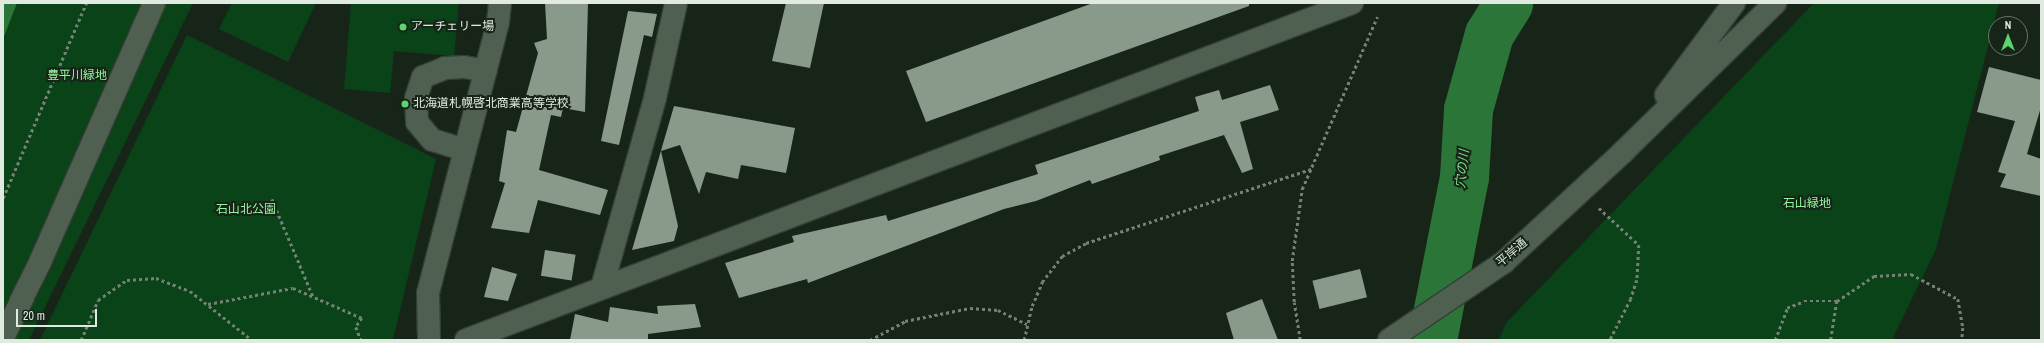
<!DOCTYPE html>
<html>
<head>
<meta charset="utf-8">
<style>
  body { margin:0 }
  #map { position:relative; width:2044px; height:343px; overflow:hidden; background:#172518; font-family:"Archivo Narrow","Noto Sans JP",sans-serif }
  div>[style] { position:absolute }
  .green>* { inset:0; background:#094317 }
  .water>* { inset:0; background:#2c7539 }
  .river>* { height:49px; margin:-24.5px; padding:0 24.5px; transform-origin:24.5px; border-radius:24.5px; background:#2c7539 }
  .building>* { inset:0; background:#899a8a; transform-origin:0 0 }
  .path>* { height:2.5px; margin-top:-1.25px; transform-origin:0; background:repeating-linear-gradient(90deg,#758176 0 3px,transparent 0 6px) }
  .roads { filter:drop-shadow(1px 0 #343e35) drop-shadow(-1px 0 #343e35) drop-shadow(0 1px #343e35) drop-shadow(0 -1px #343e35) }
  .minor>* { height:22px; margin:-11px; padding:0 11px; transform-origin:11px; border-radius:11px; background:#4f5f50 }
  .dots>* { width:11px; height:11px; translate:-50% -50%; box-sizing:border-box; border:2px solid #172518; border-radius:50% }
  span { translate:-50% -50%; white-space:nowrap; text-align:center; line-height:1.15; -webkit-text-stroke:4px #172518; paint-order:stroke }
  .poi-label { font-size:12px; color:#e0eae1 }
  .left { translate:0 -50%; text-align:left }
  .park-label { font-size:12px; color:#95f4a0 }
  .street-label { font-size:12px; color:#e0eae1 }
  .water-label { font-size:13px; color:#7ddc89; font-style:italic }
  .frame { position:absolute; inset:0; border:4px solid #e0eae1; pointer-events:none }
  .north { position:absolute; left:1988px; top:16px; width:40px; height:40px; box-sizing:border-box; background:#172518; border:1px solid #677468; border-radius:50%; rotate:0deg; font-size:11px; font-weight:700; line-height:16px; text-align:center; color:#e0eae1 }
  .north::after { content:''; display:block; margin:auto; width:14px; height:18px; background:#5ad56f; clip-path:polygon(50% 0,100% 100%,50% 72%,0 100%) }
  .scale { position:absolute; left:16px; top:309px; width:81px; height:18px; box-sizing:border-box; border:2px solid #e0eae1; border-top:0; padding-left:5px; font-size:12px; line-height:14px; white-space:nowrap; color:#e0eae1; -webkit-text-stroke:3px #172518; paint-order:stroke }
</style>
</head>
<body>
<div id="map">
  <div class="green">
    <i style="clip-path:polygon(3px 3px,193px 3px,29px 340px,3px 340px)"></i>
    <i style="clip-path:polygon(232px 3px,316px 3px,288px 62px,219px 29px)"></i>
    <i style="clip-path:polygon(351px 3px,459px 3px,454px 56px,394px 51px,390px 93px,344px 89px)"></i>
    <i style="clip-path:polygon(1814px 3px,1999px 3px,1936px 249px,1892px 340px,1499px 340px,1506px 323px)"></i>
    <i style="clip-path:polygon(187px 35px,436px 159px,393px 340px,40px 340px)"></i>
  </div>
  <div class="water">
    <i style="clip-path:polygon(3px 3px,17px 3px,3px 39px)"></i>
  </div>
  <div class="river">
    <i style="left:1432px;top:340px;width:166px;rotate:-78.9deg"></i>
    <i style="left:1464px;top:177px;width:68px;rotate:-86.6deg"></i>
    <i style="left:1468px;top:109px;width:78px;rotate:-74.4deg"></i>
    <i style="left:1489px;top:34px;width:36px;rotate:-58deg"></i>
  </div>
  <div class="building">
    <i style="clip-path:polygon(545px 3px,588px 3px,585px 112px,563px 108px,561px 117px,551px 115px,539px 170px,608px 190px,600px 215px,538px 200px,529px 233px,491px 228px,505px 183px,499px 181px,507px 130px,516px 132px,538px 53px,534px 43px,547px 39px)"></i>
    <i style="clip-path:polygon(786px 3px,824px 3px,810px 68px,772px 61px)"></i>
    <i style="clip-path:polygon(1093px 3px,1249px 3px,1249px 6px,926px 122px,906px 71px)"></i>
    <i style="clip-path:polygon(628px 11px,657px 14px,652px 37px,644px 35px,619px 145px,601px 141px)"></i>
    <i style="clip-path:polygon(1989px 67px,2041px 80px,2041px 107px,2027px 154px,2041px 159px,2041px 196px,2000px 187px,2006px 174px,1998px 172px,2015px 121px,1977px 112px)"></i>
    <i style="clip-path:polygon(1270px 85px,1279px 110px,1240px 122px,1253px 169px,1242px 173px,1224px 135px,1159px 156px,1160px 160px,1092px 184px,1090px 180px,1036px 201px,1004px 209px,808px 283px,807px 279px,739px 298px,725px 263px,794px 242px,792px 236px,886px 215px,888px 221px,1038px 174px,1035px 165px,1199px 111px,1195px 97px,1219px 90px,1222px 100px)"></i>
    <i style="clip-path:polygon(674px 106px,795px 128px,786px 173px,741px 165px,738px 179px,706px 172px,699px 194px,680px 145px,661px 151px,678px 226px,674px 241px,632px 250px)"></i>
    <i style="left:545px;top:250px;width:31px;height:26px;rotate:9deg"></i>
    <i style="clip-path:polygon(492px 267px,517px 274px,508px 301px,484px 297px)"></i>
    <i style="left:1360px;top:269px;width:29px;height:49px;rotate:76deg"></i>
    <i style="clip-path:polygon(1262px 299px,1278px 340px,1234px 340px,1226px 313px)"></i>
    <i style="clip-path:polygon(695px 304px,701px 327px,648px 334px,648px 340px,570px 340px,575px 314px,608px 322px,610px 307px,658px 314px,657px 306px)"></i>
  </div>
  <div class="path">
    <i style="left:3px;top:198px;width:212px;rotate:-66.9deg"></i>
    <i style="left:272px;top:199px;width:105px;rotate:67.1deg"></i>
    <i style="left:1599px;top:208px;width:54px;rotate:42.8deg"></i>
    <i style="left:1639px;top:245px;width:35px;rotate:93deg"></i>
    <i style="left:1637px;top:280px;width:20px;rotate:108deg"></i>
    <i style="left:1631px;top:299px;width:46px;rotate:117.1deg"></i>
    <i style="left:1837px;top:301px;width:45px;rotate:-34deg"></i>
    <i style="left:1874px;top:276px;width:37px;rotate:-3deg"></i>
    <i style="left:1911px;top:274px;width:53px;rotate:28deg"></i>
    <i style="left:1958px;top:299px;width:29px;rotate:80deg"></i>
    <i style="left:1963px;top:328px;width:12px;rotate:95deg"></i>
    <i style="left:208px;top:304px;width:86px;rotate:-10.7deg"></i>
    <i style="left:293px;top:288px;width:75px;rotate:23.5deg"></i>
    <i style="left:362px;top:318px;width:11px;rotate:124deg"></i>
    <i style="left:356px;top:327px;width:14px;rotate:69deg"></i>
    <i style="left:81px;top:340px;width:43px;rotate:-67deg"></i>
    <i style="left:98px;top:300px;width:35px;rotate:-35deg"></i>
    <i style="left:127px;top:280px;width:29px;rotate:-4deg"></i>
    <i style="left:156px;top:278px;width:36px;rotate:21deg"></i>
    <i style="left:190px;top:291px;width:79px;rotate:38.3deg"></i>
    <i style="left:870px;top:340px;width:40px;rotate:-28deg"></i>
    <i style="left:905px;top:321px;width:66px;rotate:-11.3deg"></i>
    <i style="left:970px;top:308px;width:28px;rotate:4deg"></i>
    <i style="left:998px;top:310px;width:32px;rotate:26deg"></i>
    <i style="left:1024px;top:340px;width:35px;rotate:-77deg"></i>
    <i style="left:1032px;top:306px;width:26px;rotate:-67deg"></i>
    <i style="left:1042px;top:282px;width:33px;rotate:-52deg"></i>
    <i style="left:1062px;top:256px;width:27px;rotate:-28deg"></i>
    <i style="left:1086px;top:243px;width:237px;rotate:-18.2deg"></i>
    <i style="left:1300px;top:340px;width:38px;rotate:-99deg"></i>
    <i style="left:1294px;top:302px;width:41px;rotate:-92.8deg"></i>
    <i style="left:1292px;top:261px;width:73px;rotate:-82.1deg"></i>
    <i style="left:1302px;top:189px;width:188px;rotate:-66.4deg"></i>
    <i style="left:1775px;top:340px;width:34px;rotate:-69deg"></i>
    <i style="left:1787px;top:308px;width:18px;rotate:-22deg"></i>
    <i style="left:1804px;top:301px;width:33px"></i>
    <i style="left:1837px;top:301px;width:39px;rotate:99deg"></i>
  </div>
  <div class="roads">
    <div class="minor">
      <i style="left:1666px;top:95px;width:114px;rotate:-53.5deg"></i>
      <i style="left:465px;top:150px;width:34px;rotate:-163deg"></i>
      <i style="left:432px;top:140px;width:23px;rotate:-130deg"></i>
      <i style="left:417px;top:122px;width:24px;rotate:-92deg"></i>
      <i style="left:416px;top:98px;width:22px;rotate:-72deg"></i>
      <i style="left:423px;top:77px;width:24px;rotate:-22deg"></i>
      <i style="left:445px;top:68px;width:19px;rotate:-3deg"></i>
      <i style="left:464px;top:67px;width:22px;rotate:10deg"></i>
      <i style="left:602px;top:287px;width:196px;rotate:-74.3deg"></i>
      <i style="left:655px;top:98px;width:97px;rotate:-77.5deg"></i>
      <i style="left:3px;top:338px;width:85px;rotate:-64deg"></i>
      <i style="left:40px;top:262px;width:283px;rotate:-66.2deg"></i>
      <i style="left:429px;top:340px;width:47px;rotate:-91.2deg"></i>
      <i style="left:428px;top:293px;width:280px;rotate:-75.5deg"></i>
      <i style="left:498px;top:22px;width:19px;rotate:-84deg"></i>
      <i style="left:466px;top:340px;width:948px;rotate:-20.82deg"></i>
      <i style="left:1389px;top:340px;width:139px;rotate:-34.1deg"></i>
      <i style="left:1504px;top:262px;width:162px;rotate:-42.7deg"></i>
      <i style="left:1623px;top:152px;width:213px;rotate:-44.4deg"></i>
    </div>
  </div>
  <div class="dots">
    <i style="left:403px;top:27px;background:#5ad56f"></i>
    <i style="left:405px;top:104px;background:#5ad56f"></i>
  </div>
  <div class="poi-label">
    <span class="left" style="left:411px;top:27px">アーチェリー場</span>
    <span class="left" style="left:413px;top:104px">北海道札幌啓北商業高等学校</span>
  </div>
  <div class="park-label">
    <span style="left:77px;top:76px">豊平川緑地</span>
    <span style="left:1807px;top:204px">石山緑地</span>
    <span style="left:246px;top:210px">石山北公園</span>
  </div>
  <div class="street-label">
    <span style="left:1512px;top:253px;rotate:-40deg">平岸通</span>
  </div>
  <div class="water-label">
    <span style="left:1463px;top:169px;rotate:-84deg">穴の川</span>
  </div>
  <div class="frame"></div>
  <div class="north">N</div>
  <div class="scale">20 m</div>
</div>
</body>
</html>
